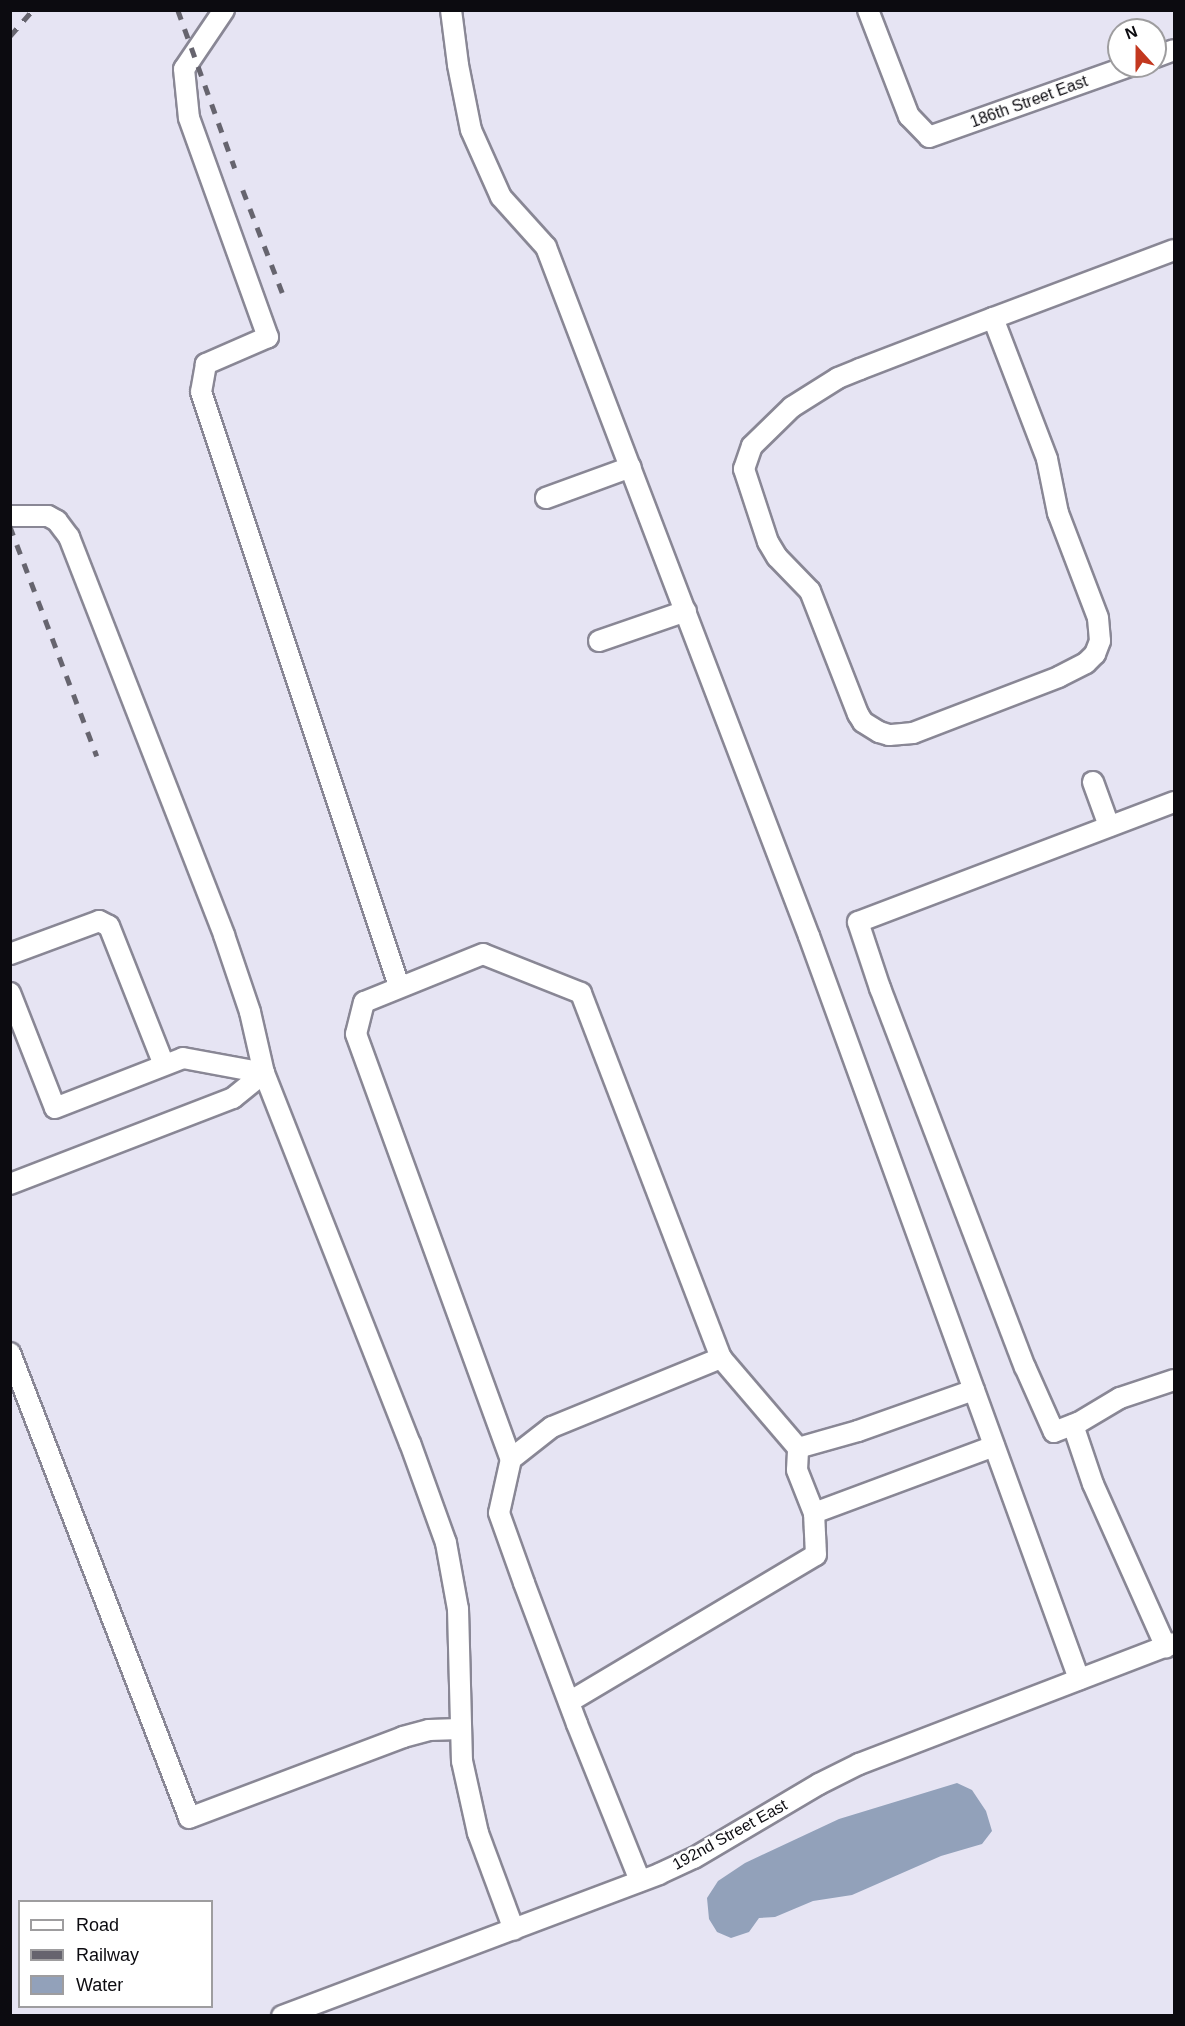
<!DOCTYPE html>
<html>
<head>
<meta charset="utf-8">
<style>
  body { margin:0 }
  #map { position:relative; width:1185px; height:2026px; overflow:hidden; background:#e6e4f3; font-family:Helvetica,sans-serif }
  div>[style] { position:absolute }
  .water>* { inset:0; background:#92a1ba }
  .roads { filter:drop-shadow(2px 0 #898795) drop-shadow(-2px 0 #898795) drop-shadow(0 2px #898795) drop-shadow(0 -2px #898795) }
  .minor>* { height:20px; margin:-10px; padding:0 10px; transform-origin:10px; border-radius:10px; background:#fff }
  .rail>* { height:4.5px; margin-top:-2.25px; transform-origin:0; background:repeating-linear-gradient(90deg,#66646e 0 10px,transparent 0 20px) }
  span { translate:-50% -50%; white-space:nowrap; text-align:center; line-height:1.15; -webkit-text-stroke:5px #fff; paint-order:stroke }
  .street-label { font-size:16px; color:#0c0b10 }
  .frame { position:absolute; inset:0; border:12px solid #0c0b10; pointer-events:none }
  .legend { position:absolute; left:18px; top:1900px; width:195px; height:108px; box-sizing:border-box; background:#fff; border:2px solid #9e9d9f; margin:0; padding:8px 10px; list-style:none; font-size:18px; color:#0c0b10 }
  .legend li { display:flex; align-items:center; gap:12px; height:30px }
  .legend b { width:30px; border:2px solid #9e9d9f }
  .north { position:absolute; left:1107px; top:18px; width:60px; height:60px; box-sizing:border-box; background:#fff; border:2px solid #9e9d9f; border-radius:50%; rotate:339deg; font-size:16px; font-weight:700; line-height:24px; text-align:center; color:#0c0b10 }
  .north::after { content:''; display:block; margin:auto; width:21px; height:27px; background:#c3381f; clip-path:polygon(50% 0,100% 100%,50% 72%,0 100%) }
</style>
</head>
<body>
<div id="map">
  <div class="water">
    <i style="clip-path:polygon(957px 1783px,972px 1790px,986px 1811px,992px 1831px,982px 1844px,941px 1856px,852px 1895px,813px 1901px,775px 1917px,759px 1918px,749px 1932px,731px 1938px,717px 1932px,709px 1919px,707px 1898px,718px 1881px,745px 1863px,839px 1819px)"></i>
  </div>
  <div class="roads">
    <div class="minor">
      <i style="left:224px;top:10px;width:71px;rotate:124.1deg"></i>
      <i style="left:184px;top:69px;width:49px;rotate:84.2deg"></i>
      <i style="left:189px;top:118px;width:233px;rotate:70.2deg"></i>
      <i style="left:268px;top:337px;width:68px;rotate:156.5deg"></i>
      <i style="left:206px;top:364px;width:28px;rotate:100deg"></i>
      <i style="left:201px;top:392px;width:626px;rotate:71.57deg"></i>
      <i style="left:451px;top:10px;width:55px;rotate:82.7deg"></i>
      <i style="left:458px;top:65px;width:66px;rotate:78.7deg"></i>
      <i style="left:471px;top:130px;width:73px;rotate:65.9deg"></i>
      <i style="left:501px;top:197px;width:67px;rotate:48deg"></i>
      <i style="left:546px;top:247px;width:737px;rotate:69.11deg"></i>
      <i style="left:809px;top:936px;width:791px;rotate:70.03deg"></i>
      <i style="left:868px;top:10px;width:114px;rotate:68.9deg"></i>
      <i style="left:909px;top:116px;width:29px;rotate:46deg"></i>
      <i style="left:929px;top:137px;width:212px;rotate:-19.5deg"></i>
      <i style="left:1155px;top:57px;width:20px;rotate:-20deg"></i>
      <i style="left:993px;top:318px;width:151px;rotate:69deg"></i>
      <i style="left:1047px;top:459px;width:55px;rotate:78.5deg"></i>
      <i style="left:1058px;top:513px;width:112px;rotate:69.1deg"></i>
      <i style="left:1098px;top:618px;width:23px;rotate:85deg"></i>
      <i style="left:1100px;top:641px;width:14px;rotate:111deg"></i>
      <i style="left:1095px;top:654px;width:13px;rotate:135deg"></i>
      <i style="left:1086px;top:663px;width:30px;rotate:153deg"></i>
      <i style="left:1059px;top:677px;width:156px;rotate:159deg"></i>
      <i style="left:913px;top:733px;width:24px;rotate:175deg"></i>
      <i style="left:889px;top:735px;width:10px;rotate:-163deg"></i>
      <i style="left:879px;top:732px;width:19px;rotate:-148deg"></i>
      <i style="left:863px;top:722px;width:9px;rotate:-122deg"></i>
      <i style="left:858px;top:714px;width:132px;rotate:-111.3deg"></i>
      <i style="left:810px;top:591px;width:47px;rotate:-134.1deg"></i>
      <i style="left:777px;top:557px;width:17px;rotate:-121deg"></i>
      <i style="left:768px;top:542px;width:77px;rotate:-108.2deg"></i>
      <i style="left:744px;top:469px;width:24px;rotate:-71deg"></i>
      <i style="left:752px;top:446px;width:56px;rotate:-44.3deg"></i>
      <i style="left:792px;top:407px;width:54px;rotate:-32.2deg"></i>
      <i style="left:838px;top:378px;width:24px;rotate:-22deg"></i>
      <i style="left:860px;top:369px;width:142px;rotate:-21deg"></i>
      <i style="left:993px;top:318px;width:193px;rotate:-20.6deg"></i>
      <i style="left:546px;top:498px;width:90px;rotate:-20deg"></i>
      <i style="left:10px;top:516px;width:38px"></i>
      <i style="left:48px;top:516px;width:10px;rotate:29deg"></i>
      <i style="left:57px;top:521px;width:20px;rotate:53deg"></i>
      <i style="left:69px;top:537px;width:427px;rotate:68.7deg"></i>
      <i style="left:224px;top:935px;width:81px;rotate:71.3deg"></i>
      <i style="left:250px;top:1012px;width:63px;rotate:77.1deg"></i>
      <i style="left:264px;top:1073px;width:398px;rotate:68.5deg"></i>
      <i style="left:410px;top:1443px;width:106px;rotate:70.2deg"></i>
      <i style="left:446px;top:1543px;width:67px;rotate:79.7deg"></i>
      <i style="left:458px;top:1609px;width:152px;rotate:88.5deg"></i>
      <i style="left:462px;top:1761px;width:74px;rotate:77.5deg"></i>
      <i style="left:478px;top:1833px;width:103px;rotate:69.6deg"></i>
      <i style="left:599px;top:641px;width:92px;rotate:-19deg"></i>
      <i style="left:1093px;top:782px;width:47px;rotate:70deg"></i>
      <i style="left:1174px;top:802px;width:338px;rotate:159.2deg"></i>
      <i style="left:858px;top:922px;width:70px;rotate:71.6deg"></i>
      <i style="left:880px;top:988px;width:406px;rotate:69.1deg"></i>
      <i style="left:1025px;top:1367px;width:71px;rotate:66deg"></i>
      <i style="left:1054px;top:1432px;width:26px;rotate:-21deg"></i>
      <i style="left:1078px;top:1423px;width:49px;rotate:-30.8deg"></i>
      <i style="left:1120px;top:1398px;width:57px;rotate:-18.4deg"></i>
      <i style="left:10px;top:954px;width:95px;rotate:-20.3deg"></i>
      <i style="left:99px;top:921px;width:11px;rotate:27deg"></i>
      <i style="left:109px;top:926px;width:149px;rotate:68.4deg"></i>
      <i style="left:10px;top:993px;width:123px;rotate:68.6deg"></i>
      <i style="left:55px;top:1108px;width:137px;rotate:-21.3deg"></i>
      <i style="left:183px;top:1058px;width:82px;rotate:10.5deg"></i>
      <i style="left:10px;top:1184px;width:239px;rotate:-21.1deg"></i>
      <i style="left:233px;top:1098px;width:40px;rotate:-39deg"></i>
      <i style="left:10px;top:1353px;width:498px;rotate:68.9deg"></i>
      <i style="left:189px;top:1818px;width:229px;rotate:-20.7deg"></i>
      <i style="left:403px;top:1737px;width:27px;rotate:-15deg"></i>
      <i style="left:429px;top:1730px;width:31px;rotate:-2deg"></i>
      <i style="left:1073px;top:1425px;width:62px;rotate:71.3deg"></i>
      <i style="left:1093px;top:1484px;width:179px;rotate:65.9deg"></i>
      <i style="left:798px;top:1448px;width:62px;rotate:-15.8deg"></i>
      <i style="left:858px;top:1431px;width:123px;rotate:-19.5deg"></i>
      <i style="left:511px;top:1459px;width:52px;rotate:-38deg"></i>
      <i style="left:552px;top:1427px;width:183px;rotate:-22.2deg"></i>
      <i style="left:814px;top:1513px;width:192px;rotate:-20.4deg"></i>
      <i style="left:569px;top:1702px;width:287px;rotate:-30.8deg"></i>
      <i style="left:816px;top:1555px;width:42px;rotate:-92.7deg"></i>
      <i style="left:814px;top:1513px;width:46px;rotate:-111.6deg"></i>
      <i style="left:797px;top:1470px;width:22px;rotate:-87deg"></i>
      <i style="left:798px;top:1448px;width:118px;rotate:-130.5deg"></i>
      <i style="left:721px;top:1358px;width:391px;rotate:-111deg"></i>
      <i style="left:581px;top:993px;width:105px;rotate:-158.3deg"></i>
      <i style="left:483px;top:954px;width:128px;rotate:158deg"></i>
      <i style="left:364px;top:1002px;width:33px;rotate:104deg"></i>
      <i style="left:356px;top:1034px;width:452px;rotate:70deg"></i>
      <i style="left:511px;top:1459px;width:55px;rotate:102.5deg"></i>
      <i style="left:499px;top:1513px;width:74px;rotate:70.3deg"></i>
      <i style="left:524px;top:1583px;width:151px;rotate:69.4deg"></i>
      <i style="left:577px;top:1724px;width:169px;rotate:68.1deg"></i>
      <i style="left:282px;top:2016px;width:403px;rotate:-20.6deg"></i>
      <i style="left:659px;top:1874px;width:38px;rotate:-25deg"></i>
      <i style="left:694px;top:1858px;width:145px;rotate:-30.6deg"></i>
      <i style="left:819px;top:1784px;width:45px;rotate:-26.6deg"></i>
      <i style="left:859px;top:1764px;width:337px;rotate:-21deg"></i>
    </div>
  </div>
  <div class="rail">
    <i style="left:178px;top:10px;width:168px;rotate:70.2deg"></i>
    <i style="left:10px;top:36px;width:35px;rotate:-49deg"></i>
    <i style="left:243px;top:190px;width:111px;rotate:69deg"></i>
    <i style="left:10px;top:526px;width:246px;rotate:69.3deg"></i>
  </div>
  <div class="street-label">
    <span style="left:1029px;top:102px;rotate:-20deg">186th Street East</span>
    <span style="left:730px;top:1835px;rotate:-29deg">192nd Street East</span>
  </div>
  <div class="frame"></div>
  <ul class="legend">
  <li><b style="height:8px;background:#fff"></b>Road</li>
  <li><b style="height:8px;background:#66646e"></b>Railway</li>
  <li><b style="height:16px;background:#92a1ba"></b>Water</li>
  </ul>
  <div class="north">N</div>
</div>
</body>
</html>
